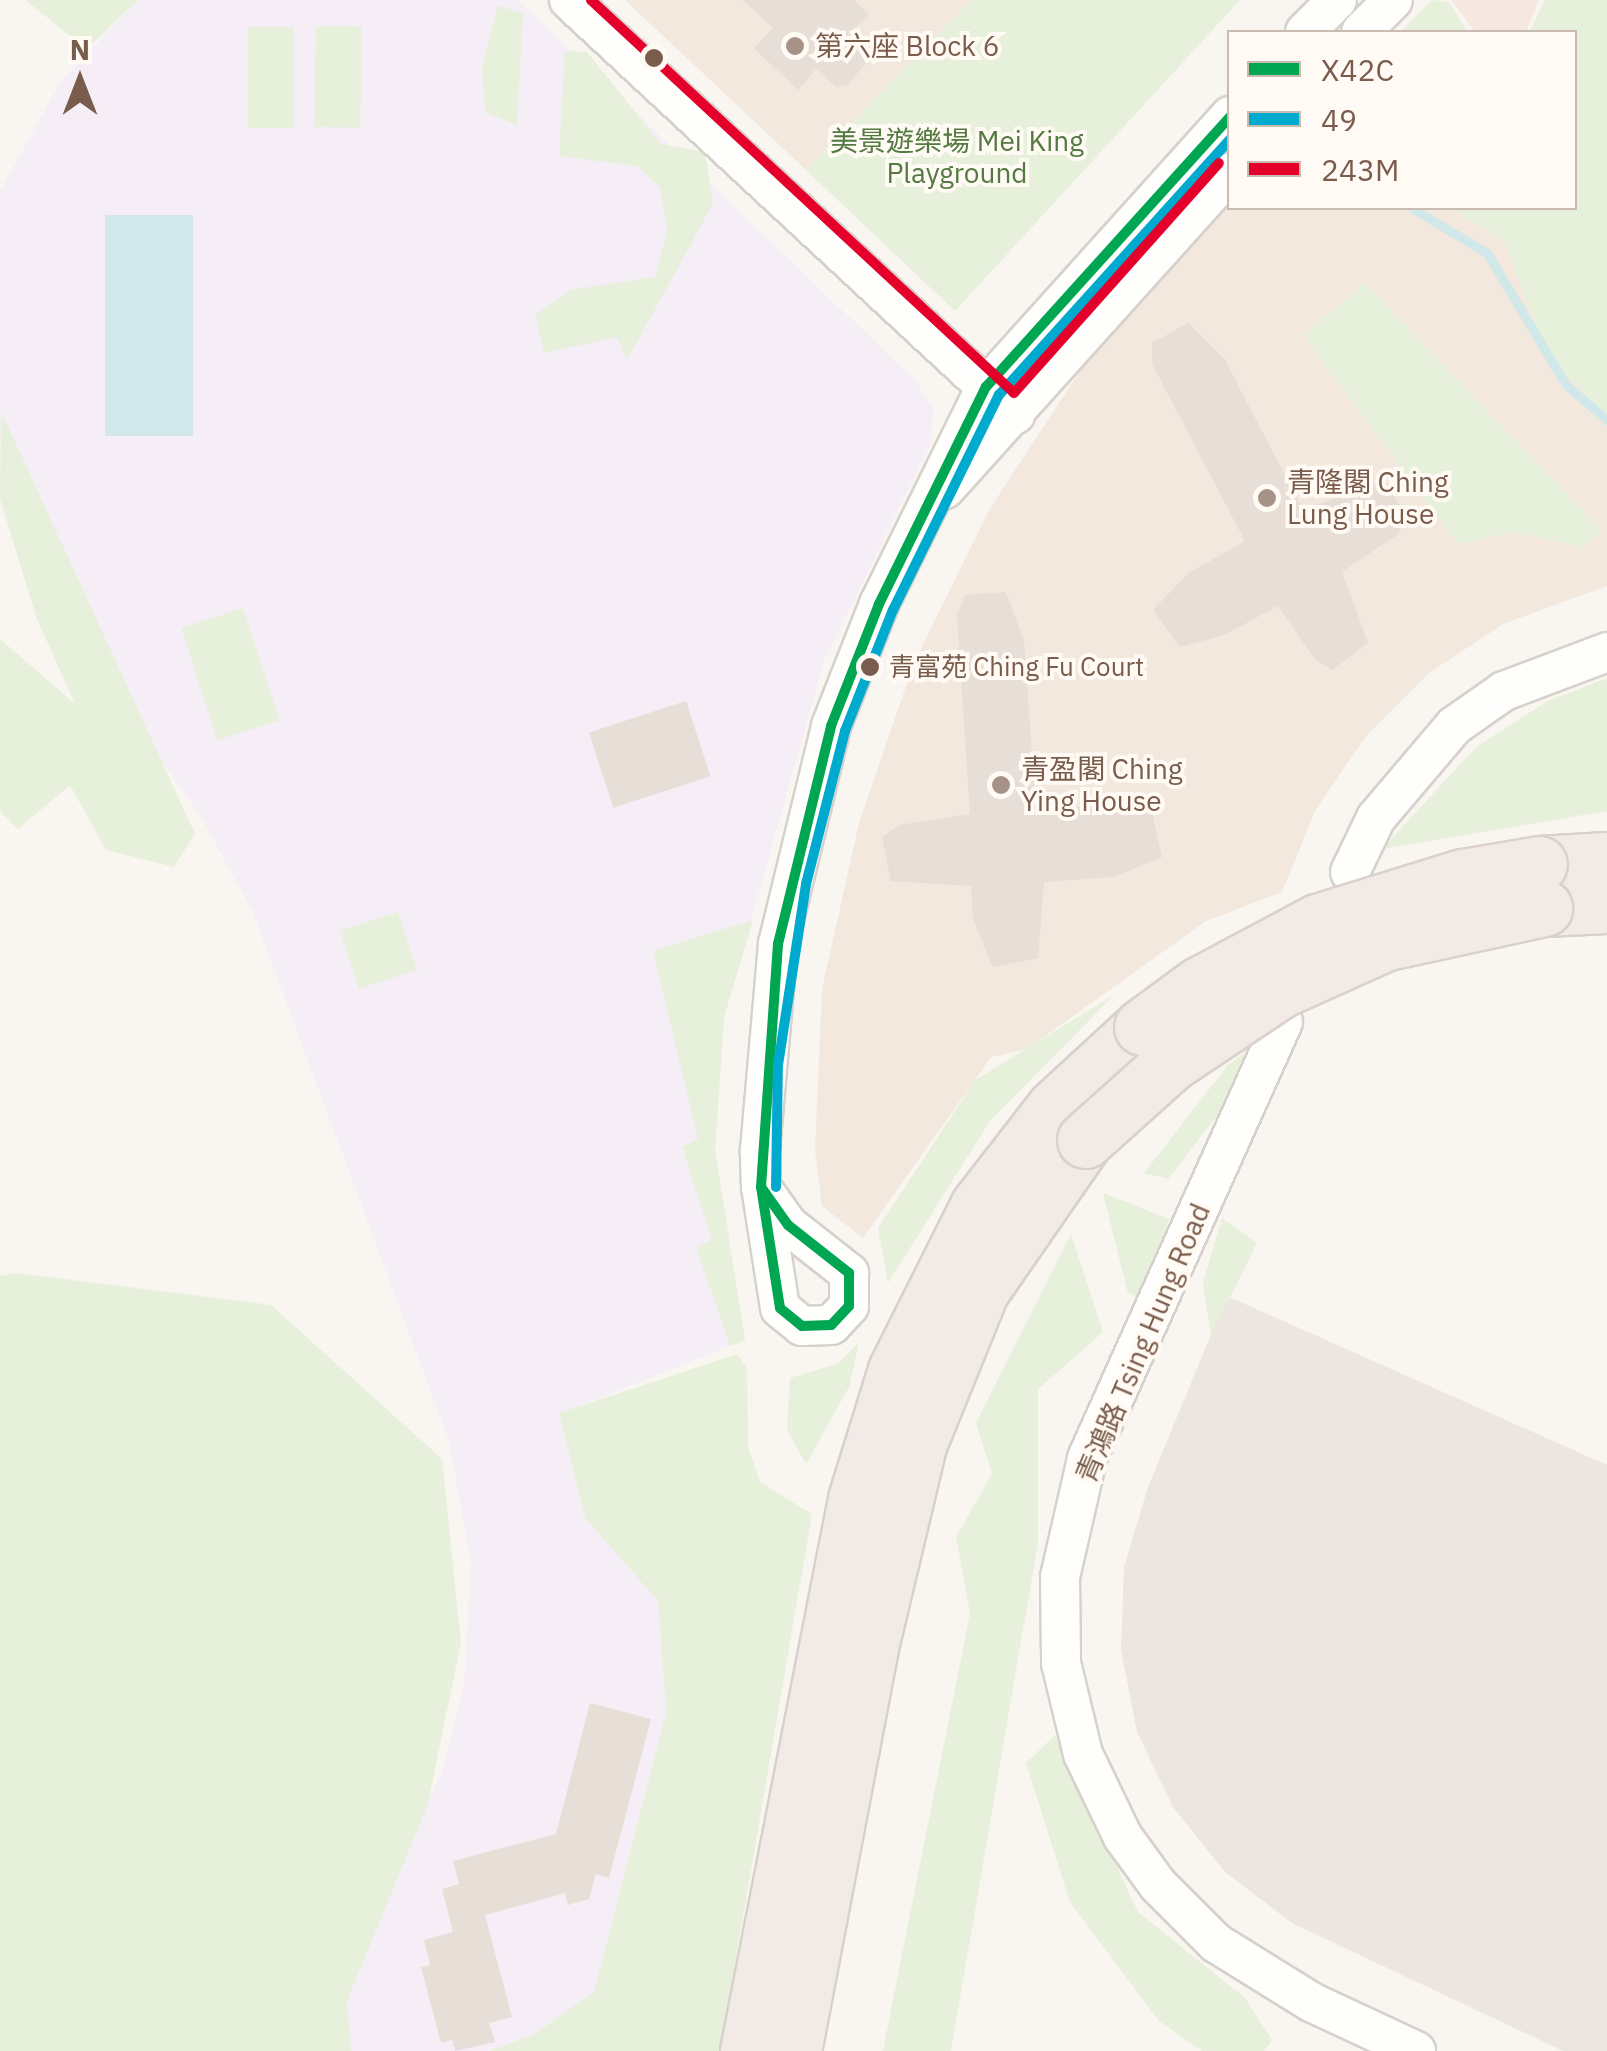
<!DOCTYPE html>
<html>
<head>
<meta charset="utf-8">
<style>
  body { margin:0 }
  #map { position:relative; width:1607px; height:2051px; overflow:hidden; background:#f9f5f0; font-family:"IBM Plex Sans","Noto Sans TC",sans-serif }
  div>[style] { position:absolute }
  .residential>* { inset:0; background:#f2e8de }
  .commercial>* { inset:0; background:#f6e8e1 }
  .industrial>* { inset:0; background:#ede5e0 }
  .education>* { inset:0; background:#f6eef6 }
  .green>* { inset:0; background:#e7f0db; transform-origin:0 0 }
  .water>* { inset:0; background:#d0e8ea; transform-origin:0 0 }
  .stream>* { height:9px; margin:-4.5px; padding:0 4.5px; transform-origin:4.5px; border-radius:4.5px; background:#d0e8ea }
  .building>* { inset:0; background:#e6ded7; transform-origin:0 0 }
  .roads { filter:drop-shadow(2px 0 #d7d1cb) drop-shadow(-2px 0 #d7d1cb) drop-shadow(0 2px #d7d1cb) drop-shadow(0 -2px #d7d1cb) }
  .minor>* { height:38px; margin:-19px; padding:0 19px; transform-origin:19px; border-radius:19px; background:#fefefd }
  .highway>* { height:55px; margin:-27.5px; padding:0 27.5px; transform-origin:27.5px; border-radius:27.5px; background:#f2eae7 }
  .bridges { filter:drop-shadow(2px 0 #dad1cc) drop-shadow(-2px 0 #dad1cc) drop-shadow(0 2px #dad1cc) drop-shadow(0 -2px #dad1cc) }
  .highway-bridge>* { height:55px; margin:-27.5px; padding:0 27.5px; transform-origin:27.5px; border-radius:27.5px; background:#f2eae7 }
  .bus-1>* { height:10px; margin:-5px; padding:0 5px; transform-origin:5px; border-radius:5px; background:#00a651 }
  .bus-2>* { height:10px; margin:-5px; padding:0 5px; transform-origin:5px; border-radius:5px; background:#00a9ce }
  .bus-3>* { height:10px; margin:-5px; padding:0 5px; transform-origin:5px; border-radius:5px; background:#e4002b }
  .dots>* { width:28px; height:28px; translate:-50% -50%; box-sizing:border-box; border:5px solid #fffaf3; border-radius:50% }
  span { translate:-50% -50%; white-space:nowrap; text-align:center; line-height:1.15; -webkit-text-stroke:8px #fffaf3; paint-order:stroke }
  .bus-label { font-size:26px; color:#7a5c4d }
  .left { translate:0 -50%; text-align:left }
  .poi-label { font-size:28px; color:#7a5c4d }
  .park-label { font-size:28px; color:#537a41 }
  .street-label { font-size:28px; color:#7a5c4d }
  .legend { position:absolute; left:1227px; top:30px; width:350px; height:180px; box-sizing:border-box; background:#fffaf3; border:2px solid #cabbb1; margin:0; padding:12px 18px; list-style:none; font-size:30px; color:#7a5c4d }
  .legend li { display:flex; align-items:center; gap:20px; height:50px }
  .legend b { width:50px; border:2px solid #cabbb1 }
  .north { position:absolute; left:30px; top:30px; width:100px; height:100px; -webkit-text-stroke:8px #fffaf3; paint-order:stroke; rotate:0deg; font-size:28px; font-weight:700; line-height:40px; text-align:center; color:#7a5c4d }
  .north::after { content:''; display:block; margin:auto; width:35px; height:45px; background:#7a5c4d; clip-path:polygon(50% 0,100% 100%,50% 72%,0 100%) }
</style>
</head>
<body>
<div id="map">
  <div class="residential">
    <i style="clip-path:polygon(625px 0,977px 0,806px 170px)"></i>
    <i style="clip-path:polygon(1229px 201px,1230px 208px,1450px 208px,1504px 240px,1548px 357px,1607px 416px,1607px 586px,1503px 624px,1429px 673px,1366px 736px,1316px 809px,1282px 892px,1206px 921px,1027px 1049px,991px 1057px,863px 1238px,822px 1206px,815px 1151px,822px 989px,859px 823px,914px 663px,989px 510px,1082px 368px)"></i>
  </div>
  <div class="commercial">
    <i style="clip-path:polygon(1451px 0,1539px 0,1526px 32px,1475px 32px)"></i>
  </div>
  <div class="industrial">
    <i style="clip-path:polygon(1227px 1296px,1607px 1465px,1607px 2051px,1563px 2051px,1292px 1923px,1225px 1872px,1173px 1807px,1137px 1732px,1121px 1650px,1124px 1567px,1148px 1487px)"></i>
  </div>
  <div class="education">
    <i style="clip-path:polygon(138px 0,518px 0,916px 381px,933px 409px,931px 443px,824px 661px,724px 1017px,715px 1150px,745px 1340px,559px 1414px,585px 1518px,658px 1601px,666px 1713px,594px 1992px,534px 2034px,490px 2051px,351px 2051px,344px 2033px,347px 2000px,444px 1765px,464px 1686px,471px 1563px,449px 1441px,252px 910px,198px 812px,131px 719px,0 438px,0 191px,61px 81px)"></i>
  </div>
  <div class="green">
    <i style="clip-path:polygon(25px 0,138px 0,87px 49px)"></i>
    <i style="clip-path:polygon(971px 0,1240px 0,955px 311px,806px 170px)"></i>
    <i style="clip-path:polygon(1432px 0,1449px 2px,1468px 32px,1400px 32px)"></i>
    <i style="clip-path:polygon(1545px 0,1607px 0,1607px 416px,1548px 357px,1504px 240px,1450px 208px,1574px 208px,1574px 32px,1529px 32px)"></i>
    <i style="clip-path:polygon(498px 6px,523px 13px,517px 125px,485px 112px,482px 67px)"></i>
    <i style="left:316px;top:26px;width:46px;height:101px;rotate:1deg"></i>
    <i style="left:248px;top:27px;width:46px;height:101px"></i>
    <i style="clip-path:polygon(565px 51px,587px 52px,661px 144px,705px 152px,713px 204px,627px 360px,617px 337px,544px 353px,535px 315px,570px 290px,655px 277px,667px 232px,660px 188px,637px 166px,559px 156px)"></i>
    <i style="clip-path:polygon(1365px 283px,1601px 530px,1583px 547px,1512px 532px,1458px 544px,1303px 335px)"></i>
    <i style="clip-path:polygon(1px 411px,195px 834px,174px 867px,106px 850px,70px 785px,18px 829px,0 811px,0 639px,75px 704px,37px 619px,0 499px)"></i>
    <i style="left:243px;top:608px;width:118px;height:65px;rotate:72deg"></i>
    <i style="clip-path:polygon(1607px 678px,1607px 811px,1382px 849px,1476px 747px,1548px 701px)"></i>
    <i style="left:398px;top:912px;width:61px;height:61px;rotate:72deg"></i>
    <i style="clip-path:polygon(753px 920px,724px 1017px,715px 1150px,745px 1340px,730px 1346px,696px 1247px,712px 1240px,682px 1147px,698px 1139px,653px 951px)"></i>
    <i style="clip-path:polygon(1114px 995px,990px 1121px,888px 1283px,878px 1228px,975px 1080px)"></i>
    <i style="clip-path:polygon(1254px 1045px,1236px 1091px,1168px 1179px,1144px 1173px,1228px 1065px)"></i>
    <i style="clip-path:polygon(1103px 1193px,1169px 1219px,1140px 1298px,1128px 1293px)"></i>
    <i style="clip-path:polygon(1222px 1218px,1257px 1243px,1211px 1336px,1203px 1283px)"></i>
    <i style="clip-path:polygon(1071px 1234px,1103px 1332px,1038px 1389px,1038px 1542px,951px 2051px,883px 2051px,970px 1613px,956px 1537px,992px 1474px,976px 1423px)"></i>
    <i style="clip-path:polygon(16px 1273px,271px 1305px,442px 1459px,461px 1642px,428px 1804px,347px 2001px,351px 2051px,0 2051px,0 1276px)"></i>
    <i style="clip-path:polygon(859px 1342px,849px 1387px,806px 1464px,787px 1429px,790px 1378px,837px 1364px)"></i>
    <i style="clip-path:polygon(737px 1354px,747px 1368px,748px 1447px,760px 1482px,812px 1514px,720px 2051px,490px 2051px,534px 2034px,594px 1992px,666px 1713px,658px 1601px,585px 1518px,559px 1413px)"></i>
    <i style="clip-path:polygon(1055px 1735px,1138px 1912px,1245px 1998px,1272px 2040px,1264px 2051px,1202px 2051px,1159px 2021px,1070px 1902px,1026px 1763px)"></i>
  </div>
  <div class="water">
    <i style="left:105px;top:215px;width:88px;height:221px"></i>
  </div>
  <div class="stream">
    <i style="left:1412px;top:208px;width:87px;rotate:31deg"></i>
    <i style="left:1487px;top:253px;width:154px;rotate:59.1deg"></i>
    <i style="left:1566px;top:385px;width:54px;rotate:40.5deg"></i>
  </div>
  <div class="building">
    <i style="clip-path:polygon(743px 0,854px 0,869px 14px,854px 29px,874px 48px,870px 59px,847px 85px,836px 87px,816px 69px,798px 90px,754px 48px,773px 28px)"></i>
    <i style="clip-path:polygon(1188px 323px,1225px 360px,1303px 510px,1382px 480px,1409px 517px,1397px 535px,1342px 572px,1368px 643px,1332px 670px,1314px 658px,1278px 606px,1224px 635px,1180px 647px,1153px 610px,1189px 573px,1245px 541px,1152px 364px,1152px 343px)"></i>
    <i style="clip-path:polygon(1006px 592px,1024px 641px,1036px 810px,1108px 805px,1152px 812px,1162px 857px,1113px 877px,1044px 882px,1038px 958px,993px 967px,973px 919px,971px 886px,891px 881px,882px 837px,899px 825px,970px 814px,957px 615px,965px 595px)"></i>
    <i style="left:686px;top:701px;width:79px;height:102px;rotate:72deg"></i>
    <i style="clip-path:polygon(590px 1703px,651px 1719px,609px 1878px,596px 1874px,589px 1899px,568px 1905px,565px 1893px,485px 1915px,512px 2017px,489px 2023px,495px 2042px,455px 2051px,452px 2040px,441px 2043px,421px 1967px,430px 1965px,424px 1940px,453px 1932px,442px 1889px,459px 1884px,453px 1861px,556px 1834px)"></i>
  </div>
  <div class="roads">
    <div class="minor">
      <i style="left:569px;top:0;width:609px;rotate:42.87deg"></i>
      <i style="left:1305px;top:32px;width:45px;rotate:-45deg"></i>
      <i style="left:1361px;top:32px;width:45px;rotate:-45deg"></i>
      <i style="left:945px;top:489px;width:426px;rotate:-48deg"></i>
      <i style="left:1350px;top:872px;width:60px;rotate:-64.3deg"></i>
      <i style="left:1376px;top:818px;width:121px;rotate:-49.7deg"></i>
      <i style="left:1454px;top:726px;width:61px;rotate:-35deg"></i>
      <i style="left:1504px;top:691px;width:110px;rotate:-20.7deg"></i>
      <i style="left:1283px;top:1022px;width:479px;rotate:114.2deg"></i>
      <i style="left:1087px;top:1459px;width:121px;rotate:102.9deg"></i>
      <i style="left:1060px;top:1577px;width:86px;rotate:89.3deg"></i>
      <i style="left:1061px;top:1663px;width:94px;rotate:76.4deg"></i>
      <i style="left:1083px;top:1754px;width:92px;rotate:64.3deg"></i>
      <i style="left:1123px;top:1837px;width:59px;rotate:53.9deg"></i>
      <i style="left:1158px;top:1885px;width:82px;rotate:45deg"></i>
      <i style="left:1216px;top:1943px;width:112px;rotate:31.8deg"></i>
      <i style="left:1311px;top:2002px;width:116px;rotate:25deg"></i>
      <i style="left:761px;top:1187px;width:47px;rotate:54.6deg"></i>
      <i style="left:788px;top:1225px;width:78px;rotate:38.2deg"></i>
      <i style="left:849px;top:1273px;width:33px;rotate:90deg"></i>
      <i style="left:849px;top:1306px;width:26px;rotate:133deg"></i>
      <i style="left:831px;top:1325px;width:29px;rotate:178deg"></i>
      <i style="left:802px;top:1326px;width:28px;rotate:-141deg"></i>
      <i style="left:780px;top:1308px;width:122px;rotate:-98.9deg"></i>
      <i style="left:761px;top:1187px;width:37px;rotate:-92deg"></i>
      <i style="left:760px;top:1150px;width:207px;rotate:-85deg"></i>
      <i style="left:778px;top:944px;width:224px;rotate:-76.3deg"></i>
      <i style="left:831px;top:726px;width:131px;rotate:-68.5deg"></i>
      <i style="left:879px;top:604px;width:242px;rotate:-63.8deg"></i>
      <i style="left:986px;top:387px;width:365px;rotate:-48deg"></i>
    </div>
    <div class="highway">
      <i style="left:1539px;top:864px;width:68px;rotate:-3.4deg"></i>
      <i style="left:1544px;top:908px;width:63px;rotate:-2.7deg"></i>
      <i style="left:748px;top:2051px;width:562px;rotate:-78.93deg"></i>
      <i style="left:856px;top:1499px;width:135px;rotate:-72.8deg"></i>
      <i style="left:896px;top:1370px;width:183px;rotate:-63.4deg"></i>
      <i style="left:978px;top:1206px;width:124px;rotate:-52.2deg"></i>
      <i style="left:1054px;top:1108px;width:120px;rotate:-42.6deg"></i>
      <i style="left:793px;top:2051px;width:411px;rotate:-79.2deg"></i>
      <i style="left:870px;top:1647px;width:208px;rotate:-76.6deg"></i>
      <i style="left:918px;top:1445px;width:167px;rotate:-67.9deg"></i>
      <i style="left:981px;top:1290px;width:183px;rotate:-55.3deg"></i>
    </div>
  </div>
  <div class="bridges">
    <div class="highway-bridge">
      <i style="left:1142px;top:1027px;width:71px;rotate:-36.4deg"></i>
      <i style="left:1199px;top:985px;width:134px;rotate:-28.1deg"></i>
      <i style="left:1317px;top:922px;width:152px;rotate:-17.2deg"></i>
      <i style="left:1462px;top:877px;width:78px;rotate:-9.6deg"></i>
      <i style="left:1085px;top:1140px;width:117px;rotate:-41.9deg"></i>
      <i style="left:1172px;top:1062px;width:130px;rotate:-33.7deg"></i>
      <i style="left:1280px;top:990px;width:117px;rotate:-24.2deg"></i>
      <i style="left:1387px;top:942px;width:161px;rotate:-12.2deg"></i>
    </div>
  </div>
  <div class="bus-1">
    <i style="left:761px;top:1187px;width:47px;rotate:54.6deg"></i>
    <i style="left:788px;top:1225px;width:78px;rotate:38.2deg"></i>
    <i style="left:849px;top:1273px;width:33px;rotate:90deg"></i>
    <i style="left:849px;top:1306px;width:26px;rotate:133deg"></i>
    <i style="left:831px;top:1325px;width:29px;rotate:178deg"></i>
    <i style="left:802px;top:1326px;width:28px;rotate:-141deg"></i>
    <i style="left:780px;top:1308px;width:122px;rotate:-98.9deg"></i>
    <i style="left:761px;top:1187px;width:244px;rotate:-86deg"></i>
    <i style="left:778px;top:944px;width:224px;rotate:-76.3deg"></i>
    <i style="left:831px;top:726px;width:131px;rotate:-68.5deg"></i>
    <i style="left:879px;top:604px;width:242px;rotate:-63.8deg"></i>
    <i style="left:986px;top:387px;width:364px;rotate:-47.9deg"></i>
  </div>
  <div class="bus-2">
    <i style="left:776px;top:1187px;width:122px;rotate:-89.1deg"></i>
    <i style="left:778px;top:1065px;width:183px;rotate:-81.2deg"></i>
    <i style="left:806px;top:884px;width:158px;rotate:-75.7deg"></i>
    <i style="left:845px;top:731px;width:130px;rotate:-68.4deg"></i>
    <i style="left:893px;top:610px;width:240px;rotate:-63.8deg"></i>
    <i style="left:999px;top:395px;width:345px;rotate:-47.9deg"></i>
  </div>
  <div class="bus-3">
    <i style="left:591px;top:0;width:577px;rotate:42.89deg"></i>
    <i style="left:1014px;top:393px;width:308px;rotate:-48.3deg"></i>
  </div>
  <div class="dots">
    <i style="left:795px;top:46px;background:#a69286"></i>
    <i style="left:654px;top:58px;background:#7a5c4d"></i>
    <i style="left:1267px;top:498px;background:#a69286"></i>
    <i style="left:870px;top:667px;background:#7a5c4d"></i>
    <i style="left:1001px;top:785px;background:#a69286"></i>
  </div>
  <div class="bus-label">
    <span class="left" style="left:889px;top:667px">青富苑 Ching Fu Court</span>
  </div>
  <div class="poi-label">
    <span class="left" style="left:815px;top:46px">第六座 Block 6</span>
    <span class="left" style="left:1287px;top:498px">青隆閣 Ching<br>Lung House</span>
    <span class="left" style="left:1021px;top:785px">青盈閣 Ching<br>Ying House</span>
  </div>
  <div class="park-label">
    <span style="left:957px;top:157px">美景遊樂場 Mei King<br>Playground</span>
  </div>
  <div class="street-label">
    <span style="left:1143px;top:1343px;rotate:-67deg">青鴻路 Tsing Hung Road</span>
  </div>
  <ul class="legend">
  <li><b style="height:12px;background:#00a651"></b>X42C</li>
  <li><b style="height:12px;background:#00a9ce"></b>49</li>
  <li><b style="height:12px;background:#e4002b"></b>243M</li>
  </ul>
  <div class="north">N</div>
</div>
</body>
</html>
